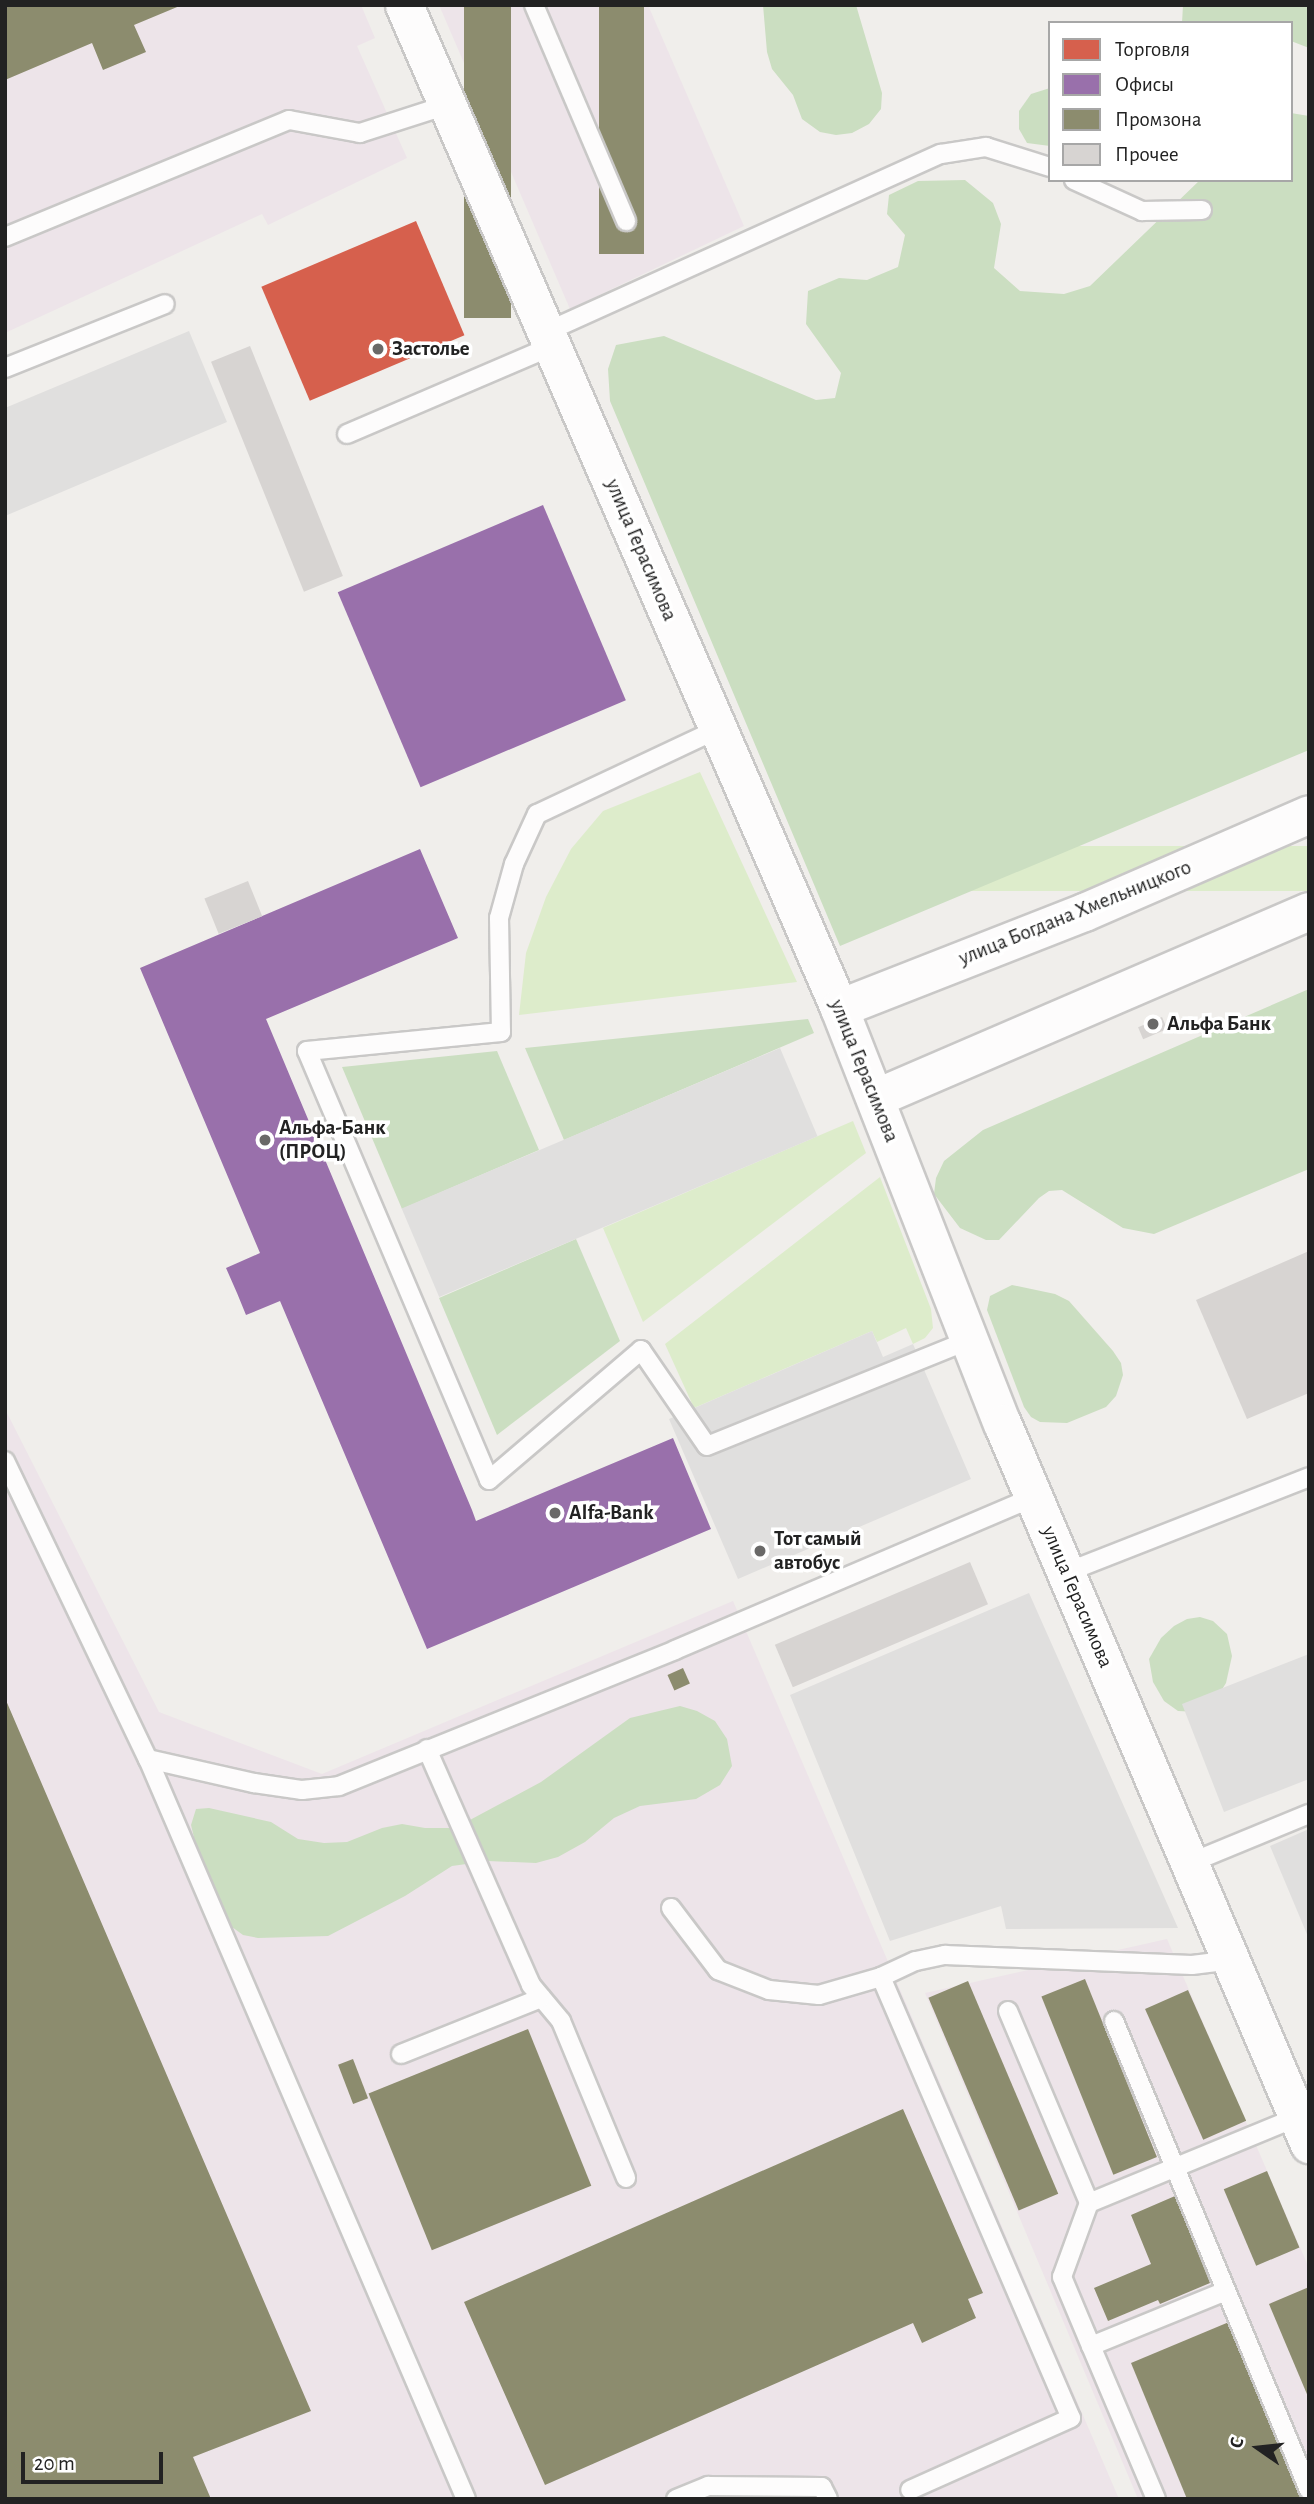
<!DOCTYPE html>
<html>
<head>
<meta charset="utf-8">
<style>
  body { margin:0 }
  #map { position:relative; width:1314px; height:2504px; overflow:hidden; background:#f0eeeb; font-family:"Alegreya Sans",sans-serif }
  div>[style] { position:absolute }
  .industrial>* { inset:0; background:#ede4e9 }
  .grass>* { inset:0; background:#ddeccb; transform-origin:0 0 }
  .forest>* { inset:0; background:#cbdec1 }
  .parking>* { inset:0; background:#e0dfde; transform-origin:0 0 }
  .shops>* { inset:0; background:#d6604d; transform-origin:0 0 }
  .offices>* { inset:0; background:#9970ab; transform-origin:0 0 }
  .industry>* { inset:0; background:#8c8c6e; transform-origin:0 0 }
  .building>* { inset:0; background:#d7d4d2; transform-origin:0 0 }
  .roads { filter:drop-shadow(2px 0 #c9c8c7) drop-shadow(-2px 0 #c9c8c7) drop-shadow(0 2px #c9c8c7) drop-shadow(0 -2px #c9c8c7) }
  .service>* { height:18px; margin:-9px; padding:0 9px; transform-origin:9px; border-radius:9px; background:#fdfcfc }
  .minor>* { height:37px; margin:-18.5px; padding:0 18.5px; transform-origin:18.5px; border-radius:18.5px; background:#fdfcfc }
  .dots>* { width:19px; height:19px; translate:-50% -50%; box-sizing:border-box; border:4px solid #fff; border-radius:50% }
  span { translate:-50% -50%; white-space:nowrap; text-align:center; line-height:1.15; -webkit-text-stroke:7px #fff; paint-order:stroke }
  .poi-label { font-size:21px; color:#222; font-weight:700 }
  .left { translate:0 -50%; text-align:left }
  .street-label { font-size:21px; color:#222 }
  .frame { position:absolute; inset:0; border:7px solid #222; pointer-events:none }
  .legend { position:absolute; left:1048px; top:21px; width:245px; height:161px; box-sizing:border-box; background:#fff; border:2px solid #a7a7a7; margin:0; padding:9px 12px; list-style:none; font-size:21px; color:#222 }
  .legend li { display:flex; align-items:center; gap:14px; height:35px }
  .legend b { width:35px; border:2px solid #a7a7a7 }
  .north { position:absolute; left:1223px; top:2413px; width:70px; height:70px; -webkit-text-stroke:5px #fff; paint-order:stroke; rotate:284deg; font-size:19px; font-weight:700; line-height:28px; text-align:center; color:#222 }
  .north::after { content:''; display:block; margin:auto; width:24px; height:32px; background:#222; clip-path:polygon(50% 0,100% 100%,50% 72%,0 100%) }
  .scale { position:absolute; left:21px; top:2452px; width:142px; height:32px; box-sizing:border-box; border:4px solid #222; border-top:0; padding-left:9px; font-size:21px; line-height:24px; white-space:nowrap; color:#222; -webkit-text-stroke:5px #fff; paint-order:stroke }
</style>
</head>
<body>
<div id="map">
  <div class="industrial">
    <i style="clip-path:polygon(5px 5px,361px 5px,375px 38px,357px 46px,407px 158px,268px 225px,262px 214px,5px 333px)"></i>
    <i style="clip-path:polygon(439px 5px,648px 5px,744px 226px,570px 309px)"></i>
    <i style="clip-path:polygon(5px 1409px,159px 1712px,322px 1774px,733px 1601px,1119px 2499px,5px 2499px)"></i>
    <i style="clip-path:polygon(1167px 1939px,1309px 2268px,1309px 2499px,1138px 2499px,925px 1993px)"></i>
  </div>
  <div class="grass">
    <i style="clip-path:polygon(700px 772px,797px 982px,519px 1015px,526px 953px,546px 897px,571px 849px,603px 811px)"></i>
    <i style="left:1309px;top:846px;width:45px;height:450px;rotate:90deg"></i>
    <i style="clip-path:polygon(853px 1121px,866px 1153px,643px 1322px,603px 1228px)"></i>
    <i style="clip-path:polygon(880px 1177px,931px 1309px,933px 1328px,925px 1338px,913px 1344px,906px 1328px,877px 1342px,872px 1331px,694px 1408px,665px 1344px)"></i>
  </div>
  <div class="forest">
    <i style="clip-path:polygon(763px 5px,856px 5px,882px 93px,881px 109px,869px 124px,852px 133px,836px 135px,820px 132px,802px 119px,793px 95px,772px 69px,767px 52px)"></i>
    <i style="clip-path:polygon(1183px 5px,1309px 5px,1309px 48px,1291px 41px,1291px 23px,1182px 23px)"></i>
    <i style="clip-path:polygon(1050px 88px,1050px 146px,1027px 143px,1019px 129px,1019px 111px,1031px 94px)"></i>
    <i style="clip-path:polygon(1291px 113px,1309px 116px,1309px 750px,840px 946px,610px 401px,608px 369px,616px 345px,664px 336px,816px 400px,835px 398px,841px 373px,806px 324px,808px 291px,839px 278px,867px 280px,898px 267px,905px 235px,887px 214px,889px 195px,918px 181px,965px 180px,993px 203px,1001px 224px,994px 268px,1020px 291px,1064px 294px,1090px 286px,1200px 180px,1291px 180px)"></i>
    <i style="clip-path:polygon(1309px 989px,1309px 1169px,1154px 1234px,1123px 1228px,1062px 1190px,1049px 1191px,1039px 1198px,999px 1240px,986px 1240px,960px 1228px,934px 1194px,936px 1178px,944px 1161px,983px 1130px)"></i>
    <i style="clip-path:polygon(808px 1019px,814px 1033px,564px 1140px,525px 1048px)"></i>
    <i style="clip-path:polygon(497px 1051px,539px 1150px,402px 1209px,342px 1067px)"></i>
    <i style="clip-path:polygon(576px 1239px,620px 1341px,497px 1435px,439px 1298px)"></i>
    <i style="clip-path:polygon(1012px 1285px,1055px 1294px,1069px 1301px,1113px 1351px,1121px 1363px,1123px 1375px,1116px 1396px,1106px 1407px,1067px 1423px,1040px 1422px,1031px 1417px,1024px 1407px,987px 1310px,990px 1296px)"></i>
    <i style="clip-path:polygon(1200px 1617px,1213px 1621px,1227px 1634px,1232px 1656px,1226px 1683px,1213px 1704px,1198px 1712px,1178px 1711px,1164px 1701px,1153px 1682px,1149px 1659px,1161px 1638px,1174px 1626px,1187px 1619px)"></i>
    <i style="clip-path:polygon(680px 1706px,697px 1711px,715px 1721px,727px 1739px,732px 1766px,720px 1785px,696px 1799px,640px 1806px,614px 1818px,585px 1842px,558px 1857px,536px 1863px,488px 1861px,452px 1866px,405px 1896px,328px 1936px,258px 1938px,243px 1935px,232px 1927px,217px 1906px,198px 1854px,191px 1825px,196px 1809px,209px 1808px,271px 1822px,298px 1839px,324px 1843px,347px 1842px,382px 1828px,402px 1824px,425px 1828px,455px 1828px,541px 1782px,630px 1718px)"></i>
  </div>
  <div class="parking">
    <i style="clip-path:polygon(189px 331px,227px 422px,5px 516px,5px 408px)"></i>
    <i style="left:780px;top:1048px;width:96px;height:411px;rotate:67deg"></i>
    <i style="clip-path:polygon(872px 1331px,883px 1357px,913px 1344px,971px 1479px,738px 1579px,669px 1419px)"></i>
    <i style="clip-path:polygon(1029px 1593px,1178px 1928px,1006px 1929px,1001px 1906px,890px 1941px,790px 1695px)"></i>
    <i style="clip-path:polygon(1309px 1654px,1309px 1779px,1224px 1812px,1182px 1704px)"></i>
    <i style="clip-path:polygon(1309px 1829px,1309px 1939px,1270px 1846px)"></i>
  </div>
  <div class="shops">
    <i style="left:416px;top:221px;width:124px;height:168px;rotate:67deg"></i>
  </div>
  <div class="offices">
    <i style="left:543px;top:505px;width:212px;height:223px;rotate:67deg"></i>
    <i style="clip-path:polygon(420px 849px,458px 938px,266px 1019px,472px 1510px,476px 1521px,673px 1438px,711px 1529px,427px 1649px,280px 1301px,246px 1315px,237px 1293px,226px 1268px,260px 1253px,140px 968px)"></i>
  </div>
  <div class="industry">
    <i style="clip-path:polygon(5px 5px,182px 5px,134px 25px,146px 52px,103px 70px,92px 43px,5px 80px)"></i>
    <i style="left:464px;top:5px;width:47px;height:313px"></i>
    <i style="left:599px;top:5px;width:45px;height:249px"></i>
    <i style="left:683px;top:1668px;width:17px;height:17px;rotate:66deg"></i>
    <i style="clip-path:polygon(5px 1698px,311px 2411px,193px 2457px,211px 2499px,5px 2499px)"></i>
    <i style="left:1085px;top:1979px;width:192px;height:47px;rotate:68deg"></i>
    <i style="left:968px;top:1981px;width:231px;height:43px;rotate:67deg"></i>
    <i style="left:1188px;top:1990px;width:143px;height:47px;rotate:66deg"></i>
    <i style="left:528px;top:2029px;width:169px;height:172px;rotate:68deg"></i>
    <i style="left:353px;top:2059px;width:42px;height:16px;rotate:69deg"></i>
    <i style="clip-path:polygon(903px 2109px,983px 2293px,968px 2299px,976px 2318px,922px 2343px,913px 2323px,545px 2485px,464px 2302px)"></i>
    <i style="left:1267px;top:2171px;width:83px;height:47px;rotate:67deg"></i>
    <i style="clip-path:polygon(1175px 2196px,1210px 2283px,1160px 2304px,1158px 2300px,1108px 2321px,1094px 2288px,1151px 2264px,1131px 2215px)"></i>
    <i style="clip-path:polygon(1309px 2287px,1309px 2399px,1269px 2304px)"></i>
    <i style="clip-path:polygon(1229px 2322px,1303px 2499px,1187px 2499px,1131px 2363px)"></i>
  </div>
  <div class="building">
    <i style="left:250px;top:346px;width:248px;height:42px;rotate:68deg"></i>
    <i style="left:248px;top:881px;width:38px;height:47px;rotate:68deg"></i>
    <i style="left:1162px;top:1017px;width:13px;height:26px;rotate:67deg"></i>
    <i style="clip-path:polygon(1309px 1251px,1309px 1393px,1247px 1419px,1196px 1300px)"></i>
    <i style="left:970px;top:1562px;width:46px;height:212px;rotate:67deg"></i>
  </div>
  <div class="roads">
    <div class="service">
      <i style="left:534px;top:5px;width:235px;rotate:66.9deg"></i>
      <i style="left:1074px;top:180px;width:75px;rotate:24.5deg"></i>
      <i style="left:1142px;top:211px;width:60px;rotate:-1deg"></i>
      <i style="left:5px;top:237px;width:307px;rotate:-22.4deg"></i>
      <i style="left:289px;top:120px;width:72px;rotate:10.4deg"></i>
      <i style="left:360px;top:133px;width:91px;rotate:-17.8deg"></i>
      <i style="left:546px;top:332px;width:433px;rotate:-24.3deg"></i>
      <i style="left:941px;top:154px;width:46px;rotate:-8.8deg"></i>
      <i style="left:986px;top:147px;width:67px;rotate:17.4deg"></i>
      <i style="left:5px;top:368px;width:172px;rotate:-21.8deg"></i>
      <i style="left:347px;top:434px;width:223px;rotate:-23.2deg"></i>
      <i style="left:718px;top:729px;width:200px;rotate:154.8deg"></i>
      <i style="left:537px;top:814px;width:55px;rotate:114.7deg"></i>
      <i style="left:514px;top:864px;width:56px;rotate:105.5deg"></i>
      <i style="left:499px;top:918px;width:114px;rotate:89deg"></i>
      <i style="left:501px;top:1032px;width:195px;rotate:174.4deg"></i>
      <i style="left:307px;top:1051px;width:466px;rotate:67deg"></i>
      <i style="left:489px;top:1480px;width:200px;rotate:-40.5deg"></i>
      <i style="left:641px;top:1350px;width:116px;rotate:55.5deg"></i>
      <i style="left:707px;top:1446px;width:283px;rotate:-22deg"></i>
      <i style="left:5px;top:1461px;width:331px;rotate:64.4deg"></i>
      <i style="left:148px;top:1759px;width:805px;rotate:66.75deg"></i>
      <i style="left:1067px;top:1572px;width:260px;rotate:-21.4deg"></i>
      <i style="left:427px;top:1749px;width:258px;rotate:66.2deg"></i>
      <i style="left:531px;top:1985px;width:47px;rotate:50.2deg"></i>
      <i style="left:561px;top:2021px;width:170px;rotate:67.5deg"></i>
      <i style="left:148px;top:1759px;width:109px;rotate:12.8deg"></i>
      <i style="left:254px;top:1783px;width:49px;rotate:8.3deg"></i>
      <i style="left:302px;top:1790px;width:37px;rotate:-6deg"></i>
      <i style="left:339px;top:1786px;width:362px;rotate:-22deg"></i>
      <i style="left:675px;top:1650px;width:389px;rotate:-23.1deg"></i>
      <i style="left:1190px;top:1863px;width:129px;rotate:-22.4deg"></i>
      <i style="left:671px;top:1908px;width:78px;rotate:52.8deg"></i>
      <i style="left:718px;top:1970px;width:55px;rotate:21.4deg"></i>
      <i style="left:769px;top:1990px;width:50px;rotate:5.7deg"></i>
      <i style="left:819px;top:1995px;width:65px;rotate:-16.2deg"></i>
      <i style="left:881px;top:1977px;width:480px;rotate:66.7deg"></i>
      <i style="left:1071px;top:2418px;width:176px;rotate:155.9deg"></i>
      <i style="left:881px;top:1977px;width:38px;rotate:-25deg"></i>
      <i style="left:916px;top:1961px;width:30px;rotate:-12deg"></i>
      <i style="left:945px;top:1955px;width:247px;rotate:2.3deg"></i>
      <i style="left:1192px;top:1965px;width:39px;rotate:-7deg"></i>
      <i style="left:1008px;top:2011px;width:208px;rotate:67.1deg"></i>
      <i style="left:1114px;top:2021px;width:508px;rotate:67.42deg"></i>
      <i style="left:401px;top:2054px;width:151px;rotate:-21.8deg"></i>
      <i style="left:1091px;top:2346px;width:75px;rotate:-112.8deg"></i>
      <i style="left:1062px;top:2277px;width:79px;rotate:-70deg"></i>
      <i style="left:1089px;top:2203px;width:231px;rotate:-22.4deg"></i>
      <i style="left:676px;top:2499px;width:35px;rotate:-22deg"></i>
      <i style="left:708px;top:2486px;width:114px;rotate:0.5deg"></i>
      <i style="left:822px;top:2487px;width:13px;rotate:63deg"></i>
      <i style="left:1156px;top:2499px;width:166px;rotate:-113deg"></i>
      <i style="left:1091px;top:2346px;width:146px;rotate:-22.2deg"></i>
    </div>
    <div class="minor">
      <i style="left:404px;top:5px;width:1093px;rotate:66.55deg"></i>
      <i style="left:839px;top:1008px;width:446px;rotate:68.6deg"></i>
      <i style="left:1002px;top:1423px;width:784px;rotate:66.94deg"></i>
      <i style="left:839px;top:1008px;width:263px;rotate:-21.4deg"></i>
      <i style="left:1084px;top:912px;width:245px;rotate:-23.5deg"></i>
      <i style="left:877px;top:1097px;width:470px;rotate:-23.3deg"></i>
    </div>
  </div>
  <div class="dots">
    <i style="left:378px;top:349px;background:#6a6968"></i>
    <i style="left:1153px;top:1024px;background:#6a6968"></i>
    <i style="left:265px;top:1140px;background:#6a6968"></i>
    <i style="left:555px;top:1513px;background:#6a6968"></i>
    <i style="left:760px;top:1551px;background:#6a6968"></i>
  </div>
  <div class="poi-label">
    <span class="left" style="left:392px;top:349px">Застолье</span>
    <span class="left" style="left:1167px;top:1024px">Альфа Банк</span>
    <span class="left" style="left:279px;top:1140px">Альфа-Банк<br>(ПРОЦ)</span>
    <span class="left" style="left:569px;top:1513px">Alfa-Bank</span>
    <span class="left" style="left:774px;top:1551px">Тот самый<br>автобус</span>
  </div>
  <div class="street-label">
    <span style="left:641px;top:550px;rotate:67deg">улица Герасимова</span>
    <span style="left:1075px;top:913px;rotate:-22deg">улица Богдана Хмельницкого</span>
    <span style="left:864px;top:1071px;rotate:68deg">улица Герасимова</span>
    <span style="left:1077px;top:1597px;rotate:67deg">улица Герасимова</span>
  </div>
  <div class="frame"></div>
  <ul class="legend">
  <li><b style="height:19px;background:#d6604d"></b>Торговля</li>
  <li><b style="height:19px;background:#9970ab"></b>Офисы</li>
  <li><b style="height:19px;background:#8c8c6e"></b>Промзона</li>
  <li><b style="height:19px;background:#d7d4d2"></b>Прочее</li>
  </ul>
  <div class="north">С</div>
  <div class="scale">20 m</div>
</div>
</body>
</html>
